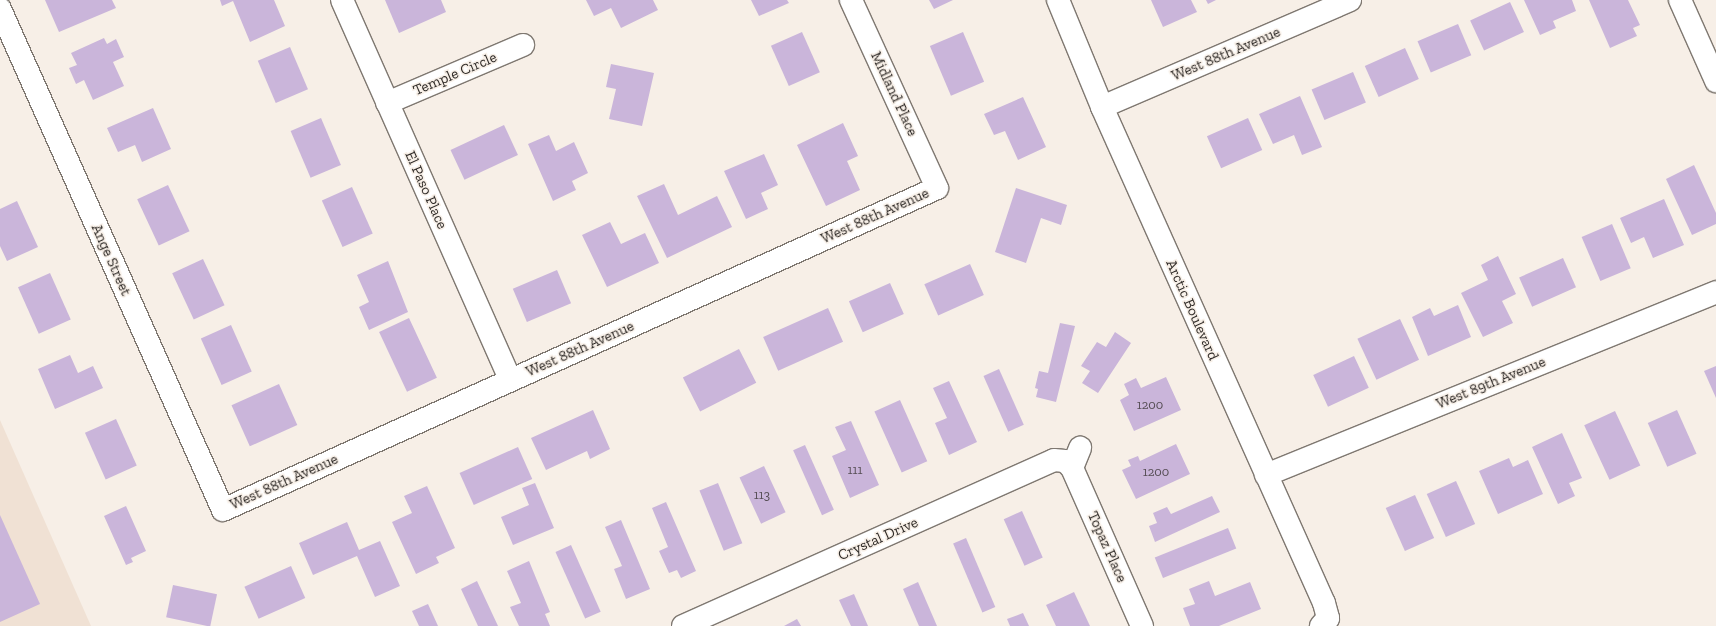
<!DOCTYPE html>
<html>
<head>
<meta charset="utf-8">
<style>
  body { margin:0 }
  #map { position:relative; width:1716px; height:626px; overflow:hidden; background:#f7efe7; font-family:"Zilla Slab",serif }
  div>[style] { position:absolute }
  .built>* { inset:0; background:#f0e1d4 }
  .building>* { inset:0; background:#cab5da; transform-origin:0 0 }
  .roads { filter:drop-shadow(1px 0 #7f7871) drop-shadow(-1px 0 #7f7871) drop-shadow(0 1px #7f7871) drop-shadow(0 -1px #7f7871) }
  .minor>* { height:22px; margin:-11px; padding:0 11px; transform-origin:11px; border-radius:11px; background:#fff }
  span { translate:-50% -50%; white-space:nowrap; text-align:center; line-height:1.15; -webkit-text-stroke:3px #f7efe7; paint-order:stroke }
  .number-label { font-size:13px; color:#554d54 }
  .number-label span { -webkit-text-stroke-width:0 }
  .street-label { font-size:15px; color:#2e2a27 }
</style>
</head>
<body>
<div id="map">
  <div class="built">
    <i style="clip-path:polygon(0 420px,91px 626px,0 626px)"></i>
  </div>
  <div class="building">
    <i style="clip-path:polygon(45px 0,112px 0,116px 8px,59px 32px)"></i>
    <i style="clip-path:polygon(220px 0,274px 0,285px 26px,250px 42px,233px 1px,222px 6px)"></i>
    <i style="clip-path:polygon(385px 0,441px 0,446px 12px,399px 33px)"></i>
    <i style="clip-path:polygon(586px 0,653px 0,658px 10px,621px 28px,611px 8px,594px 16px)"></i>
    <i style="clip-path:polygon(751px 0,787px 0,789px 3px,759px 16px)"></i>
    <i style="clip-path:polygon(929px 0,953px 0,934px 9px)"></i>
    <i style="clip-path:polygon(1151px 0,1191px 0,1197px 12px,1163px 27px)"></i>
    <i style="clip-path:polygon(1206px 0,1216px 0,1208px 4px)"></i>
    <i style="clip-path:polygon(1524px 0,1572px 0,1576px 11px,1553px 21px,1556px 28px,1540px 35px)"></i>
    <i style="clip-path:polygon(1589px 0,1628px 0,1640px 25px,1633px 28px,1637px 36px,1610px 48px)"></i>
    <i style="left:1510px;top:2px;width:33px;height:44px;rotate:65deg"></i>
    <i style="left:1458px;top:24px;width:34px;height:44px;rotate:67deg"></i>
    <i style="left:802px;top:32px;width:44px;height:34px;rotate:66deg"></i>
    <i style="left:963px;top:32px;width:54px;height:36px;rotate:67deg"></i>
    <i style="clip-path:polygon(104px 38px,107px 44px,116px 39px,124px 57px,113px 62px,124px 86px,93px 100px,84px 80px,76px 84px,69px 68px,77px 65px,71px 53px)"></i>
    <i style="left:290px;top:47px;width:46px;height:35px;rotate:67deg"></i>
    <i style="left:1405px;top:48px;width:34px;height:44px;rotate:66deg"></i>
    <i style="clip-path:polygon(611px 64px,654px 73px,642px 126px,609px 119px,616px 89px,606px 87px)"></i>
    <i style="left:1353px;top:72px;width:33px;height:45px;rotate:67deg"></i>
    <i style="clip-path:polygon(1300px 96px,1322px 147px,1302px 155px,1294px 135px,1273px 144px,1259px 114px)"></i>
    <i style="clip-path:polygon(1023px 97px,1046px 147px,1018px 160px,1005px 131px,994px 135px,984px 114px)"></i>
    <i style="clip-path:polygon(153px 108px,171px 149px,142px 162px,135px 145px,118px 152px,107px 128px)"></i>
    <i style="left:321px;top:118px;width:51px;height:33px;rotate:67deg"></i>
    <i style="left:1248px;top:118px;width:35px;height:45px;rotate:66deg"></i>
    <i style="clip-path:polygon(843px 123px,858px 156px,847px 161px,860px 190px,826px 206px,797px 145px)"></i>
    <i style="left:504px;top:125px;width:33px;height:59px;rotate:65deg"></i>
    <i style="clip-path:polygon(549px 135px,556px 151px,574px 142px,588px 173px,572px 181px,576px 190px,553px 201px,528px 144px)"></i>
    <i style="clip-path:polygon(764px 154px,778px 185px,761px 193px,768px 209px,746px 219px,724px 171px)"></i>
    <i style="clip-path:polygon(1694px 165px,1716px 213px,1716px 224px,1692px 235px,1666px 179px)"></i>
    <i style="clip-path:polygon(664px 184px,678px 215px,717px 196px,732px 227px,667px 258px,637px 196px)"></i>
    <i style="left:168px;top:185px;width:51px;height:34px;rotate:65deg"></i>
    <i style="left:352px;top:187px;width:51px;height:33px;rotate:66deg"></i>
    <i style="clip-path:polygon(1016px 188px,1067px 205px,1061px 225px,1041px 218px,1026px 263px,995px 252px)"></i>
    <i style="clip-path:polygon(1664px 199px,1684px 245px,1653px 258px,1644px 237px,1631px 243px,1620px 218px)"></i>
    <i style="clip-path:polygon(17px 201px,38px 247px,7px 261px,0 246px,0 209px)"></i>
    <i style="clip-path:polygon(610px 222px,621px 244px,645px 233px,659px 263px,607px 287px,582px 235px)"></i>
    <i style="left:1612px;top:224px;width:48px;height:33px;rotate:67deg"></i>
    <i style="clip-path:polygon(1498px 256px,1516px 294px,1502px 301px,1513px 323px,1483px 337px,1461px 293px,1488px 280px,1481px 265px)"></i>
    <i style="left:1563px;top:258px;width:32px;height:48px;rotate:66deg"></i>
    <i style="left:203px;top:259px;width:51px;height:34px;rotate:65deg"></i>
    <i style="clip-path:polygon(388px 261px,408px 312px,369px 330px,359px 307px,369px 302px,357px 275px)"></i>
    <i style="left:970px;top:264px;width:34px;height:50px;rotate:66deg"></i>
    <i style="left:557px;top:270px;width:36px;height:48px;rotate:67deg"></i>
    <i style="left:50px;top:273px;width:51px;height:35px;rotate:66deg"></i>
    <i style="left:890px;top:283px;width:34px;height:45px;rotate:66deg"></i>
    <i style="clip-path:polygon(1458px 305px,1471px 337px,1428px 356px,1412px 317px,1430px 308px,1434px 316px)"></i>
    <i style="left:828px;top:308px;width:37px;height:71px;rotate:66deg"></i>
    <i style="left:409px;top:318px;width:66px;height:33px;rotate:65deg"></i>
    <i style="left:1400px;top:319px;width:45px;height:47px;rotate:65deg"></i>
    <i style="clip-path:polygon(1060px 323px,1075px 326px,1056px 402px,1036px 397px,1038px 389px,1035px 388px,1039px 371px,1048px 373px)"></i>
    <i style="left:231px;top:325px;width:51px;height:33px;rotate:66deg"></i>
    <i style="clip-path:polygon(1115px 332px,1131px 343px,1098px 393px,1082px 383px,1090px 371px,1081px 366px,1097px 342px,1106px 347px)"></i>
    <i style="left:739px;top:349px;width:38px;height:63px;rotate:63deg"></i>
    <i style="clip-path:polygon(70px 355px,78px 373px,93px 366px,103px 388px,55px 409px,38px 369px)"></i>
    <i style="left:1354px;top:356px;width:35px;height:45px;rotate:65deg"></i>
    <i style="clip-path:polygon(1716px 366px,1716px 398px,1704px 371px)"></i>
    <i style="left:999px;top:369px;width:61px;height:17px;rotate:66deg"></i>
    <i style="clip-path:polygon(1166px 377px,1181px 410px,1134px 431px,1120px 400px,1129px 395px,1124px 384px,1136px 378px,1141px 388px)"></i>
    <i style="clip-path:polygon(949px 381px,977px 442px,949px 455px,935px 423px,947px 418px,933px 388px)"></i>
    <i style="left:279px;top:384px;width:45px;height:52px;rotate:66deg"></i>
    <i style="left:900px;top:400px;width:67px;height:28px;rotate:66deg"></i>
    <i style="clip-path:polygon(593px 410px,610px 449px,590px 459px,587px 451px,546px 470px,531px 438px)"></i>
    <i style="left:1677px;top:410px;width:48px;height:32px;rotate:66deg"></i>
    <i style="left:1615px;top:411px;width:60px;height:34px;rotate:65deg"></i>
    <i style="left:116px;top:419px;width:51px;height:34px;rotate:66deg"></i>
    <i style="clip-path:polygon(851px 421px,879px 485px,850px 498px,832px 456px,846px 450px,835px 427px)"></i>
    <i style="clip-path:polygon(1562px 433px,1582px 478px,1569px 483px,1575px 496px,1558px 504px,1532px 447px)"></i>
    <i style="clip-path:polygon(1176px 444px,1190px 474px,1136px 499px,1122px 470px,1131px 466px,1128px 460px,1138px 456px,1140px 461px)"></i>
    <i style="left:805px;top:445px;width:71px;height:13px;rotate:66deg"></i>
    <i style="left:518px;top:447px;width:35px;height:64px;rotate:66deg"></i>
    <i style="clip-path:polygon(1509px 458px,1513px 467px,1528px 460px,1543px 494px,1498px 514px,1479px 471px)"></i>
    <i style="left:764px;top:466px;width:51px;height:27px;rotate:65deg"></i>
    <i style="left:1456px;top:481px;width:47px;height:32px;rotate:66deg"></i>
    <i style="clip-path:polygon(535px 483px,554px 528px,513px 545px,501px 517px,529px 505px,522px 488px)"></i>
    <i style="left:718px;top:483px;width:65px;height:20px;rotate:68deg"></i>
    <i style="clip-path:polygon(427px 486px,455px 548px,436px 557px,439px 563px,416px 574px,392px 522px,412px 513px,404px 496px)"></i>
    <i style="left:1415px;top:495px;width:47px;height:32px;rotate:66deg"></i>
    <i style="clip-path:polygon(1212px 496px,1220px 512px,1155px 542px,1149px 526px,1157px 523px,1153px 513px,1167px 507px,1171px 514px)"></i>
    <i style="clip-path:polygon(666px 502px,696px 571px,681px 578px,677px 570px,669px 573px,659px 551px,668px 547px,652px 508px)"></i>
    <i style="clip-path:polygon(126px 506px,146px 551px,131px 558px,133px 562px,126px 565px,104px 516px)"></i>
    <i style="left:1022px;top:511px;width:51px;height:20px;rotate:66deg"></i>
    <i style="clip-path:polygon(0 515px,40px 604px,0 622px)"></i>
    <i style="clip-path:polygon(621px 520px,650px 589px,626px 599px,614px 569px,622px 566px,605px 527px)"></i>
    <i style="clip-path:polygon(347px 522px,359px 550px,380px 541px,400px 586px,375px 597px,357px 556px,313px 575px,299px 543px)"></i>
    <i style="left:1228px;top:528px;width:22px;height:79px;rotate:68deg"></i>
    <i style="left:966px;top:538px;width:75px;height:14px;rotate:67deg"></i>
    <i style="left:571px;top:545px;width:73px;height:17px;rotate:66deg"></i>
    <i style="clip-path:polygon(529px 561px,550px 612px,545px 614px,550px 626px,519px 626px,510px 607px,521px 603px,507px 571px)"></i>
    <i style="left:291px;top:566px;width:35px;height:51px;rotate:66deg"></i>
    <i style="clip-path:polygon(477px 581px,498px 626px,478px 626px,461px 589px)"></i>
    <i style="clip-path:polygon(1209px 581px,1215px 596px,1250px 582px,1261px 609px,1219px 626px,1190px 626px,1183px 608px,1195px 604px,1189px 589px)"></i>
    <i style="clip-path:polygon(918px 582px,937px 626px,919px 626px,903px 589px)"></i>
    <i style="left:173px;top:585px;width:45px;height:33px;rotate:12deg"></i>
    <i style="clip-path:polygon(1074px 592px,1090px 626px,1056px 626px,1046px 605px)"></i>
    <i style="clip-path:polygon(854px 594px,868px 626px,851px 626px,839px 600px)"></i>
    <i style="clip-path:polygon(428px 604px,438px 626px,419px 626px,412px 611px)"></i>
    <i style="clip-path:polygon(1023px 613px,1029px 626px,1010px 626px,1007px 619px)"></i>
    <i style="clip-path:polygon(797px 619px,801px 626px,784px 626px)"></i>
  </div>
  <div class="roads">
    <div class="minor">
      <i style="left:342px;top:0;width:415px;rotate:66.1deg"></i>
      <i style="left:1058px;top:0;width:116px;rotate:67.6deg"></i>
      <i style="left:1102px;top:107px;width:543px;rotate:65.89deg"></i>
      <i style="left:1324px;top:603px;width:16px;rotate:75deg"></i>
      <i style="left:1328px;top:618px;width:11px;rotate:131deg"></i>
      <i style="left:1680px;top:0;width:89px;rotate:66deg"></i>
      <i style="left:0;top:9px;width:548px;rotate:66.01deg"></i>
      <i style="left:223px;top:510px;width:783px;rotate:-24.27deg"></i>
      <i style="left:937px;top:188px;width:207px;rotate:-114.6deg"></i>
      <i style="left:387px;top:103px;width:148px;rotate:-23.1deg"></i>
      <i style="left:1102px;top:107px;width:270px;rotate:-23.3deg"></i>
      <i style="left:1072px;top:468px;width:22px;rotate:-68deg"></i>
      <i style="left:1266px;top:475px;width:486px;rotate:-22.1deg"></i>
      <i style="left:683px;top:626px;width:406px;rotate:-24.1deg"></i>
      <i style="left:1054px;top:460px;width:11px;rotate:5deg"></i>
      <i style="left:1065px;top:461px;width:10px;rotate:45deg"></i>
      <i style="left:1072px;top:468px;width:173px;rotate:66.1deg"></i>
    </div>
  </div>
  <div class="number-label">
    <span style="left:1150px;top:405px">1200</span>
    <span style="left:855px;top:470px">111</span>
    <span style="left:1156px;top:472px">1200</span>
    <span style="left:762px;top:495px">113</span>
  </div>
  <div class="street-label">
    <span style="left:1226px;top:54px;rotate:-23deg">West 88th Avenue</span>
    <span style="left:455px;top:74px;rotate:-23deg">Temple Circle</span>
    <span style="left:894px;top:94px;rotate:65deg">Midland Place</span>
    <span style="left:426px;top:190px;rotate:66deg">El Paso Place</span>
    <span style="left:875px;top:216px;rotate:-24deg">West 88th Avenue</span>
    <span style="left:111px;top:260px;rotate:66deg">Ange Street</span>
    <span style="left:1192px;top:310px;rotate:66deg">Arctic Boulevard</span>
    <span style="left:580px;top:349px;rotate:-24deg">West 88th Avenue</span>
    <span style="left:1491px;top:383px;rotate:-22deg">West 89th Avenue</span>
    <span style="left:284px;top:482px;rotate:-24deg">West 88th Avenue</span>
    <span style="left:878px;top:539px;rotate:-24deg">Crystal Drive</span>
    <span style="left:1107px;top:547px;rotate:66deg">Topaz Place</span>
  </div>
</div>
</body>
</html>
